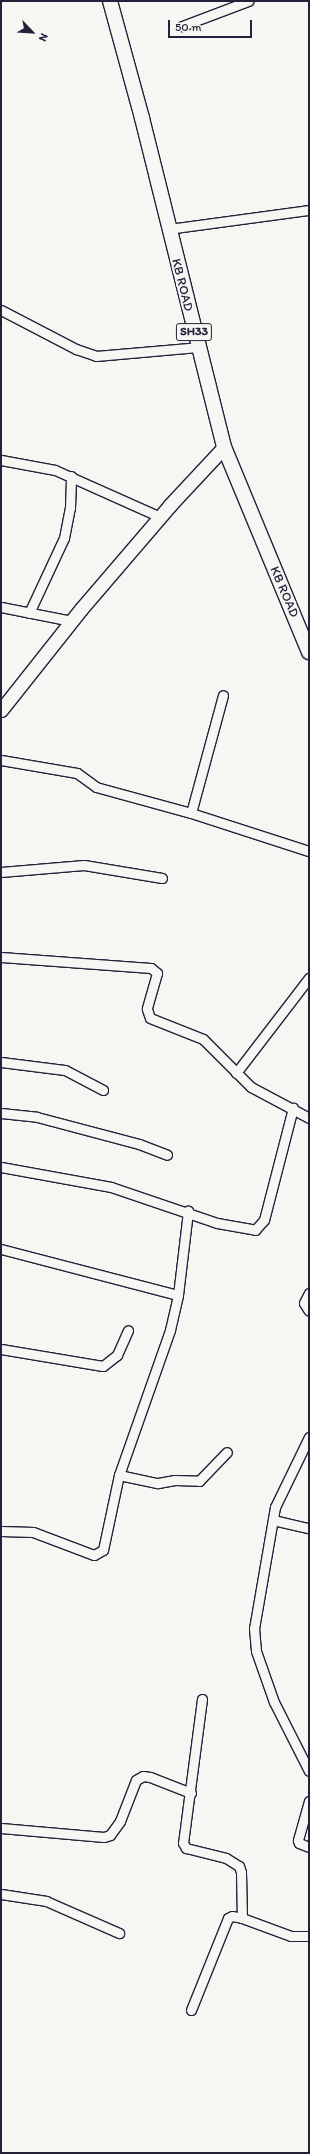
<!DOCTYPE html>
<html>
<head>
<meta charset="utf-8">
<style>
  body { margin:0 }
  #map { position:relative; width:310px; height:2154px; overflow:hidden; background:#f6f6f2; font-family:Itim,sans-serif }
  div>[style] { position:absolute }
  .roads { filter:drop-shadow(1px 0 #22223b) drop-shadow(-1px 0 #22223b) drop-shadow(0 1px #22223b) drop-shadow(0 -1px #22223b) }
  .street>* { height:9px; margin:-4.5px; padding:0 4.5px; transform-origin:4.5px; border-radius:4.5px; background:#f6f6f2 }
  .secondary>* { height:13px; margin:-6.5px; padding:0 6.5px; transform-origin:6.5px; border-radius:6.5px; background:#f6f6f2 }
  .primary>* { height:14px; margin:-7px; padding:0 7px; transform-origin:7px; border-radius:7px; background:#f6f6f2 }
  span { translate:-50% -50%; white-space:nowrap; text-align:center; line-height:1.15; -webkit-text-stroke:4px #f6f6f2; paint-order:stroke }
  .shield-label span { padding:1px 3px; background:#f6f6f2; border:1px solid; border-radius:3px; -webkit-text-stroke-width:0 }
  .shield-label { font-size:12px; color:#22223b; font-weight:700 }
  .street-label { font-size:13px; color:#22223b }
  .frame { position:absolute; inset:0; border:2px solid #22223b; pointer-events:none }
  .north { position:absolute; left:12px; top:12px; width:40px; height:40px; -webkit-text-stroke:3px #f6f6f2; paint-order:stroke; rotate:115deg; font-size:11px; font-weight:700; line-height:16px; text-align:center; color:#22223b }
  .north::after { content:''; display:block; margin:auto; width:14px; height:18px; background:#22223b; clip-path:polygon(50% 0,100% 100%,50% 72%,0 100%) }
  .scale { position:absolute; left:168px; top:20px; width:84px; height:18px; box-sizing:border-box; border:2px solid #22223b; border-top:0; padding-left:5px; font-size:12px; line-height:14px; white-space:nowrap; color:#22223b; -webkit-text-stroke:3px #f6f6f2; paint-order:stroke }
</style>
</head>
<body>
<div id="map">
  <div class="roads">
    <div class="street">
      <i style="left:182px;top:26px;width:71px;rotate:-20.7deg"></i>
      <i style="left:168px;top:229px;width:142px;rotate:-7.7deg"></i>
      <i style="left:1px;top:310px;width:85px;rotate:27.5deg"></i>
      <i style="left:76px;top:349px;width:21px;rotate:19deg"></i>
      <i style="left:96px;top:356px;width:102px;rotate:-5deg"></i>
      <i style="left:1px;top:460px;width:55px;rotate:10.5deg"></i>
      <i style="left:55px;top:470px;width:115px;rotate:24.1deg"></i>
      <i style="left:1px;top:607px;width:72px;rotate:11.2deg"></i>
      <i style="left:29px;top:613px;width:83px;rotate:-65deg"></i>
      <i style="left:64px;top:538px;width:31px;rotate:-79deg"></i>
      <i style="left:70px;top:508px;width:32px;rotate:-88deg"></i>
      <i style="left:1px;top:760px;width:77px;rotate:9.7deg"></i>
      <i style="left:77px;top:773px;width:24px;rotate:36deg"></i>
      <i style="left:96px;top:787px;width:98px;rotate:15.3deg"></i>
      <i style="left:191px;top:813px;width:124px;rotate:17.9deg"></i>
      <i style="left:191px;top:813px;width:122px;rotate:-74.8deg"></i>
      <i style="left:1px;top:872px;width:83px;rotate:-4.8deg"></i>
      <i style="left:84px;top:865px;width:79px;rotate:9.5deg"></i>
      <i style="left:1px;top:957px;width:150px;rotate:4.2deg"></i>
      <i style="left:151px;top:968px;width:8px;rotate:40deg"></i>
      <i style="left:157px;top:973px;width:37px;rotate:106deg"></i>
      <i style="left:147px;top:1009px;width:9px;rotate:72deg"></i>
      <i style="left:150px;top:1018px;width:57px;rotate:21.6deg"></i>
      <i style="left:203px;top:1039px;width:68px;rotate:45deg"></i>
      <i style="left:251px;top:1087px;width:66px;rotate:28.1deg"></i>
      <i style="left:1px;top:1062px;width:64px;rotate:7.1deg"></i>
      <i style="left:65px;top:1070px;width:43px;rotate:27.8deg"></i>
      <i style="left:236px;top:1073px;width:120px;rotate:-52.5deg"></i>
      <i style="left:1px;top:1113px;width:36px;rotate:6deg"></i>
      <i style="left:37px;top:1117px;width:106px;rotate:14.8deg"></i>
      <i style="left:139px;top:1144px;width:30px;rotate:21deg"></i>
      <i style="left:1px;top:1167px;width:112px;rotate:10.3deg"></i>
      <i style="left:111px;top:1187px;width:112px;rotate:18.8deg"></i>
      <i style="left:217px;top:1223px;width:39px;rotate:10deg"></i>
      <i style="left:255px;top:1230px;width:13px;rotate:-48deg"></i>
      <i style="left:264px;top:1220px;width:116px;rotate:-75.5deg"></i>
      <i style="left:1px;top:1249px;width:183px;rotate:14.6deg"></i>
      <i style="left:309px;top:1293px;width:11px;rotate:117deg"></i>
      <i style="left:304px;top:1303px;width:9px;rotate:58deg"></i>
      <i style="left:1px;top:1349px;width:103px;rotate:9.5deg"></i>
      <i style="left:103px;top:1366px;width:18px;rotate:-38deg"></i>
      <i style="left:117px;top:1355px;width:27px;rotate:-66deg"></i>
      <i style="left:309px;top:1437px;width:78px;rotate:115.9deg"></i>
      <i style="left:275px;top:1507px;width:123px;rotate:99.8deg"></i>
      <i style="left:254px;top:1628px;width:23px;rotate:85deg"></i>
      <i style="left:256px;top:1651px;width:54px;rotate:70.6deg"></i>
      <i style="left:274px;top:1702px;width:77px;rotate:63.1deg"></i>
      <i style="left:119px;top:1475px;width:40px;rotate:12deg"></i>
      <i style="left:158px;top:1483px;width:17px;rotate:-10deg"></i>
      <i style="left:175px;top:1480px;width:24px;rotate:2deg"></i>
      <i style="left:199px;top:1481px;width:40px;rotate:-46deg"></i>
      <i style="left:273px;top:1520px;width:37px;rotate:13deg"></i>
      <i style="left:1px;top:1531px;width:32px;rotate:2deg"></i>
      <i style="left:33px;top:1532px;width:65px;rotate:20.7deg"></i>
      <i style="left:94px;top:1555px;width:10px;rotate:-29deg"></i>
      <i style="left:103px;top:1550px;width:77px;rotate:-78deg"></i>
      <i style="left:119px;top:1475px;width:154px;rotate:-70.6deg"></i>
      <i style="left:170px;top:1330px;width:36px;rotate:-77deg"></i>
      <i style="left:178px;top:1295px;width:85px;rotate:-83.2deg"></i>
      <i style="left:202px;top:1699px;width:145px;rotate:97.5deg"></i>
      <i style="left:183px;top:1843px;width:6px;rotate:59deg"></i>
      <i style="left:186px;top:1848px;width:41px;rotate:14deg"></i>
      <i style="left:226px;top:1858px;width:15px;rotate:32deg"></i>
      <i style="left:239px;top:1866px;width:6px;rotate:72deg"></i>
      <i style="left:241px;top:1872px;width:46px;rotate:88.8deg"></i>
      <i style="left:309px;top:1801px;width:41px;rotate:105.8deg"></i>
      <i style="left:298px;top:1840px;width:3px;rotate:72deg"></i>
      <i style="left:299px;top:1843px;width:11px;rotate:22deg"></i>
      <i style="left:1px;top:1828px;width:103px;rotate:5deg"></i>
      <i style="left:104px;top:1837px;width:6px;rotate:-18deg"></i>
      <i style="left:110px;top:1835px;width:17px;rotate:-54deg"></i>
      <i style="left:120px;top:1821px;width:44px;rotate:-68.7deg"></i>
      <i style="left:136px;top:1780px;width:8px;rotate:-30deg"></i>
      <i style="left:143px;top:1776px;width:7px;rotate:8deg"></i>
      <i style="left:150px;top:1777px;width:44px;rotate:21.3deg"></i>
      <i style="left:1px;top:1894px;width:46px;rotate:8.8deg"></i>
      <i style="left:46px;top:1901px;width:80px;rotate:23.7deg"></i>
      <i style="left:191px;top:2010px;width:99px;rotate:-68.1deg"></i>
      <i style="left:228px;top:1918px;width:4px;rotate:-27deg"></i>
      <i style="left:232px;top:1916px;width:10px;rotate:11deg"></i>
      <i style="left:242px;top:1918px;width:52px;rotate:20.2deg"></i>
      <i style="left:291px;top:1936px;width:18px"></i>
    </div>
    <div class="secondary">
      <i style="left:1px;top:710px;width:129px;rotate:-51.6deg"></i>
      <i style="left:81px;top:609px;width:137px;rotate:-49.4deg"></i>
      <i style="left:170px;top:505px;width:79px;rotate:-47deg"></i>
    </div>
    <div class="primary">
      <i style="left:110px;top:1px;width:121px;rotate:74.7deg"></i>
      <i style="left:142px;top:118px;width:339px;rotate:76deg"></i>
      <i style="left:224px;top:447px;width:222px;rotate:67.5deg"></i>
    </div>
  </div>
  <div class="shield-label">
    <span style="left:194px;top:332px">SH33</span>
  </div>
  <div class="street-label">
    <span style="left:182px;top:285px;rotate:76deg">KB ROAD</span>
    <span style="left:284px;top:592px;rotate:67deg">KB ROAD</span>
  </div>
  <div class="frame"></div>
  <div class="north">N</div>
  <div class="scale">50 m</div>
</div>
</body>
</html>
